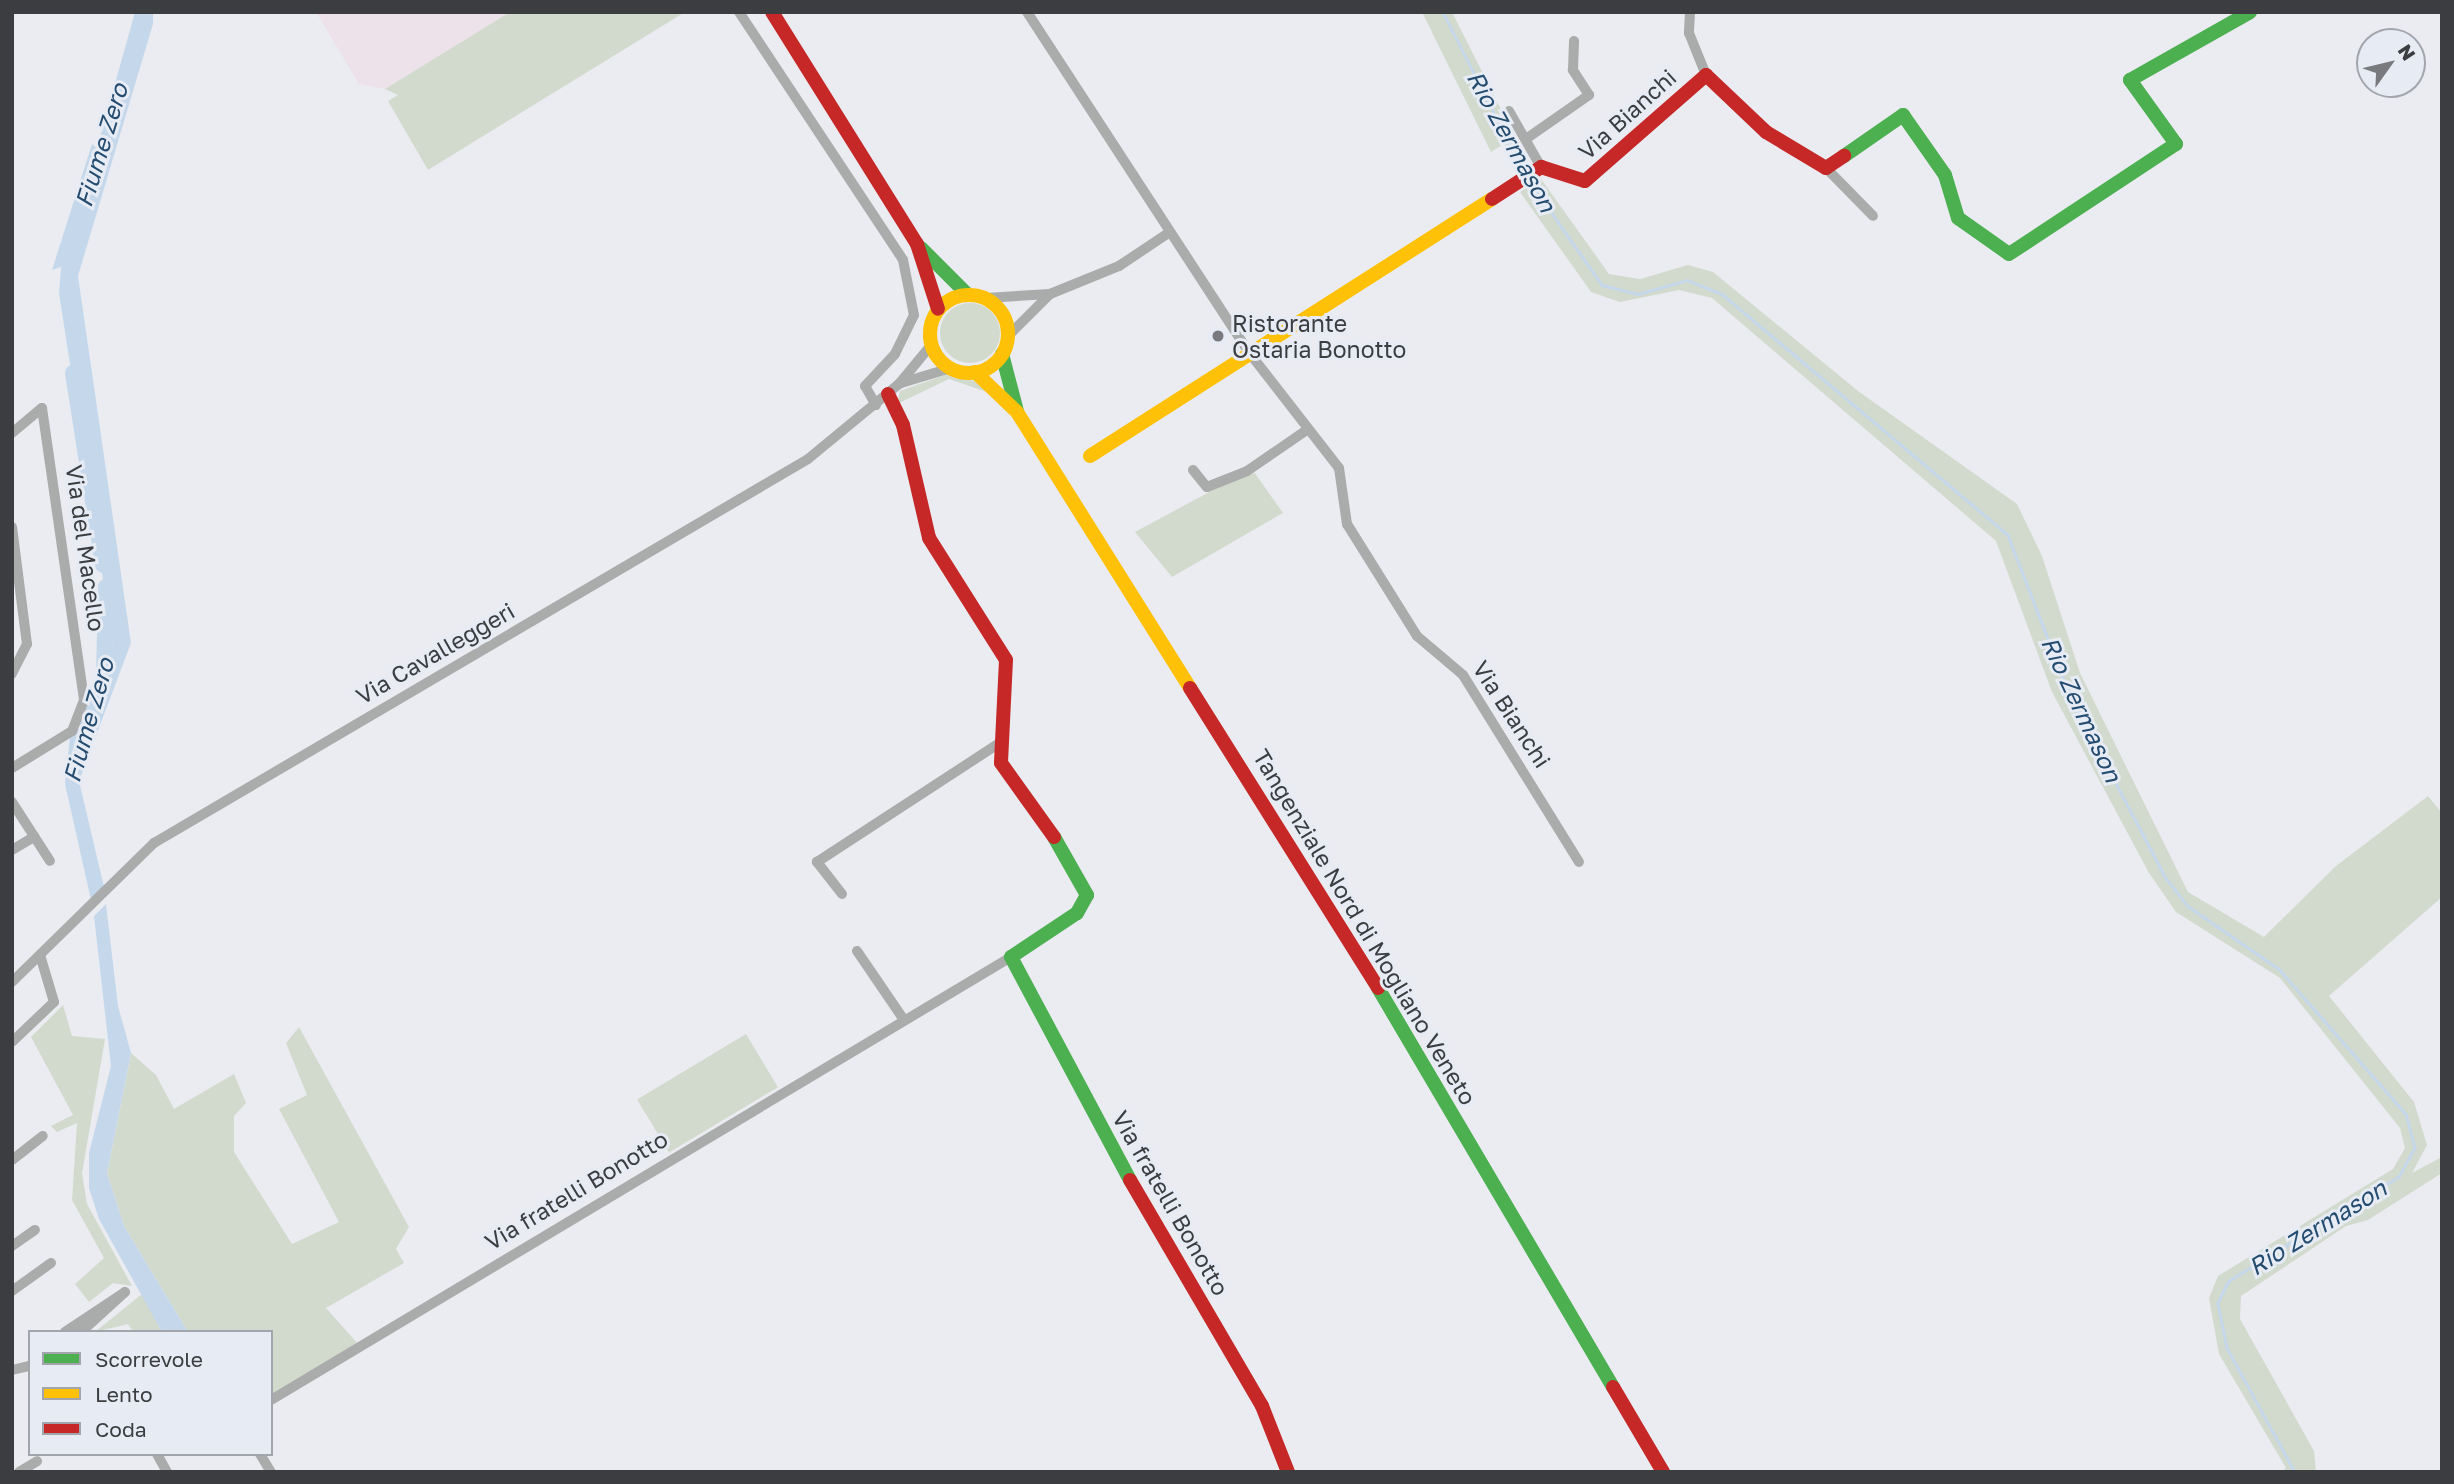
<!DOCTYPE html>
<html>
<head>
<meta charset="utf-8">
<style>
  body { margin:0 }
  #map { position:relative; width:2454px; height:1484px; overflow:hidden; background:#eaecf1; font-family:"Golos Text",sans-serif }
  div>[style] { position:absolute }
  .industrial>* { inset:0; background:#eee2ea }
  .green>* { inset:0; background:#d2dace; transform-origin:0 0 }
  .round { border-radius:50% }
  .water>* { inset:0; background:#c5d8eb }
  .stream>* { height:2.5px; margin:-1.25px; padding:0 1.25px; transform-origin:1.25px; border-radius:1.25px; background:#c5d8eb }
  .river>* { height:16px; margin:-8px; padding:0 8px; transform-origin:8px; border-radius:8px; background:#c5d8eb }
  .street>* { height:10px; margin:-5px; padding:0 5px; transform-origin:5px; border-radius:5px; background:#aaabab }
  .fast>* { height:14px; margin:-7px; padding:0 7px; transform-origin:7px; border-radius:7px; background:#4caf50 }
  .slow>* { height:14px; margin:-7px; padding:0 7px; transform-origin:7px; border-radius:7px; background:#ffc107 }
  .slow>.ring { margin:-7px; padding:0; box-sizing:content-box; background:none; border:14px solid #ffc107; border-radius:50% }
  .jam>* { height:14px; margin:-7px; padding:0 7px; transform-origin:7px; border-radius:7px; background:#c62828 }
  .dots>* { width:19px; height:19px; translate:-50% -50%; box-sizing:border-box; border:4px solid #e7ebf4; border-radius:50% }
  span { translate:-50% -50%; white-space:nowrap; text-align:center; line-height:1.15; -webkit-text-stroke:6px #e7ebf4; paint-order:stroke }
  .street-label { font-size:23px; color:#3b3d40 }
  .poi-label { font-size:23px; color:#3b3d40 }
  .left { translate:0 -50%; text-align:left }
  .water-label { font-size:24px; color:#244c70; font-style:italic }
  .frame { position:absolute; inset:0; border:14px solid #3b3d40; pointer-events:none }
  .legend { position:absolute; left:28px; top:1330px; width:245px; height:126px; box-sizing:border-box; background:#e7ebf4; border:2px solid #a2a5ac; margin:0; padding:9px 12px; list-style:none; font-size:21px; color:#3b3d40 }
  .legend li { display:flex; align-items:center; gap:14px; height:35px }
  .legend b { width:35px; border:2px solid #a2a5ac }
  .north { position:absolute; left:2356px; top:28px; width:70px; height:70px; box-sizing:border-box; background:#e7ebf4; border:2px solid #a2a5ac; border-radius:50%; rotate:56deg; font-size:19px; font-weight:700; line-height:28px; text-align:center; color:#3b3d40 }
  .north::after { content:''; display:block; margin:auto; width:24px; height:32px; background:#787a7e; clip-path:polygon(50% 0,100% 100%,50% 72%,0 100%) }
</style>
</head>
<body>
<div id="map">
  <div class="industrial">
    <i style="clip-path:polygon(316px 12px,510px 12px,385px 89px,359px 84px)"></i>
  </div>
  <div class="green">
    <i style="clip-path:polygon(510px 12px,685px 12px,428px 170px,388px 101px,398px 95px,385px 89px)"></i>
    <i style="clip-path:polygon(1422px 12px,1452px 12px,1531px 169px,1520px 176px,1504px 144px,1491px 152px)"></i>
    <i style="clip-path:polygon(1541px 179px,1609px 274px,1640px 279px,1688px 265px,1713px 272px,1858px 391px,2017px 504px,2042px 556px,2080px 673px,2188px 892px,2264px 937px,2336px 866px,2428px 796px,2442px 813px,2442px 897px,2329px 996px,2414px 1102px,2427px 1145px,2412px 1173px,2442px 1157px,2442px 1173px,2368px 1220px,2346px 1226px,2241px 1296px,2240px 1319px,2314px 1451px,2316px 1472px,2281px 1472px,2286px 1468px,2219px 1354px,2209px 1298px,2218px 1276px,2393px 1169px,2405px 1148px,2400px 1128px,2280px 978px,2176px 912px,2149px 873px,2052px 692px,1996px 541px,1712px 298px,1679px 290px,1620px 302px,1591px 292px,1520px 192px)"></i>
    <i class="round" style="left:940px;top:303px;width:60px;height:60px"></i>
    <i style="clip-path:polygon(948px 374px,974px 381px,987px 392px,949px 379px,897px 404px,900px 391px)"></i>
    <i style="clip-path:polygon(1252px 469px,1283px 513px,1172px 577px,1135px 532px)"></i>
    <i style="clip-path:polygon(63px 1005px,72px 1036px,105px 1039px,82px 1173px,87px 1204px,132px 1286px,113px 1283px,89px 1302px,75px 1284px,104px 1258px,72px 1200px,77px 1123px,57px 1132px,51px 1126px,73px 1115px,31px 1037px)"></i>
    <i style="clip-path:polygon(299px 1027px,409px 1227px,396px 1249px,404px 1263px,326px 1308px,359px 1345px,271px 1396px,271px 1332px,188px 1332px,124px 1226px,107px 1173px,131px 1053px,156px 1075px,174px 1109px,234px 1074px,246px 1103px,234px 1116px,234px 1152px,292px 1244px,339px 1222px,279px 1109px,307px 1095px,286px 1043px)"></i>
    <i style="left:746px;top:1034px;width:62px;height:127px;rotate:59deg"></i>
    <i style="clip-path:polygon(142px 1294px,162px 1332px,133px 1332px,128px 1324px,95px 1332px)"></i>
  </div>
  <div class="water">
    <i style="clip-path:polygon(135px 12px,153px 12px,153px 24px,78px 276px,131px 643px,79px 781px,104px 887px,91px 900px,65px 784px,70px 736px,113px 644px,59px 293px,61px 267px,52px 270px,92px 144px,97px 148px)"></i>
    <i style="clip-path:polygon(106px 904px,118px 1006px,131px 1053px,107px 1173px,124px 1226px,188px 1332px,162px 1332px,99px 1219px,89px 1188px,89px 1153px,111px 1066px,94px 916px)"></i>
  </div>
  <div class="stream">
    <i style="left:1443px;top:12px;width:179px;rotate:63.1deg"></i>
    <i style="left:1529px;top:180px;width:128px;rotate:55.2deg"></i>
    <i style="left:1602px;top:285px;width:37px;rotate:14deg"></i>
    <i style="left:1638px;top:294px;width:51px;rotate:-15.9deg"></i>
    <i style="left:1687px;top:280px;width:38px;rotate:22deg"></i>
    <i style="left:1722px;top:294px;width:374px;rotate:40.1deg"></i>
    <i style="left:2008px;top:535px;width:175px;rotate:68.9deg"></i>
    <i style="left:2071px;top:698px;width:204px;rotate:62.2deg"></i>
    <i style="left:2166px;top:878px;width:36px;rotate:52deg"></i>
    <i style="left:2188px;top:906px;width:111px;rotate:34.7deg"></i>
    <i style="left:2279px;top:969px;width:193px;rotate:48.8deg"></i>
    <i style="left:2406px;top:1114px;width:35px;rotate:75deg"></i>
    <i style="left:2415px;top:1148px;width:33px;rotate:119deg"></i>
    <i style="left:2399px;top:1177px;width:199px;rotate:148.5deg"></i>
    <i style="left:2229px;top:1281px;width:25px;rotate:117deg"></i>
    <i style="left:2218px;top:1303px;width:46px;rotate:78.7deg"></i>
    <i style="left:2227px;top:1348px;width:141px;rotate:61.3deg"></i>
  </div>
  <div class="river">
    <i style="left:73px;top:373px;width:194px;rotate:81.1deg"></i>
    <i style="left:104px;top:676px;width:89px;rotate:-88.7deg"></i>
  </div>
  <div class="street">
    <i style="left:739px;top:12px;width:297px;rotate:56.5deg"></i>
    <i style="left:903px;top:260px;width:56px;rotate:78.7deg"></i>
    <i style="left:914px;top:315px;width:43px;rotate:116deg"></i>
    <i style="left:895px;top:354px;width:44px;rotate:133.2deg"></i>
    <i style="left:865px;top:386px;width:22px;rotate:60deg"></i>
    <i style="left:1027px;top:12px;width:410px;rotate:56.9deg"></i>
    <i style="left:1251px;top:355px;width:143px;rotate:52.1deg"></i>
    <i style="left:1339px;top:468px;width:57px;rotate:81.9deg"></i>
    <i style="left:1347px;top:524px;width:132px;rotate:58deg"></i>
    <i style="left:1417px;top:636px;width:60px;rotate:40.3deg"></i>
    <i style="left:1463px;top:675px;width:220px;rotate:58.2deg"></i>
    <i style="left:1690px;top:12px;width:21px;rotate:93deg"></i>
    <i style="left:1689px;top:33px;width:45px;rotate:68deg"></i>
    <i style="left:1509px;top:111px;width:64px;rotate:60.3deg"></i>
    <i style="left:1526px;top:139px;width:77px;rotate:-34.9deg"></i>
    <i style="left:1589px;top:95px;width:30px;rotate:-123deg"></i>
    <i style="left:1573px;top:70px;width:29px;rotate:-88deg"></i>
    <i style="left:1826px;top:168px;width:67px;rotate:45.6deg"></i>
    <i style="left:1050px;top:294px;width:74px;rotate:-22.1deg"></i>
    <i style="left:1119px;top:266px;width:61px;rotate:-33.7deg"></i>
    <i style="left:986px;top:298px;width:64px;rotate:-3.6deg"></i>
    <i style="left:1050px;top:294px;width:59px;rotate:135deg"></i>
    <i style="left:901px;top:383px;width:52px;rotate:-16.7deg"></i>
    <i style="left:12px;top:433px;width:39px;rotate:-40deg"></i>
    <i style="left:42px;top:408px;width:295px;rotate:81.8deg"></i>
    <i style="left:84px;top:700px;width:33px;rotate:111deg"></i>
    <i style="left:72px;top:731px;width:70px;rotate:148.3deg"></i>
    <i style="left:1193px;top:470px;width:22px;rotate:51deg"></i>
    <i style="left:1207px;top:487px;width:43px;rotate:-21.8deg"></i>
    <i style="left:1247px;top:471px;width:74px;rotate:-34.5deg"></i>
    <i style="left:12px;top:527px;width:118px;rotate:82.7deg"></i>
    <i style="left:27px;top:644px;width:34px;rotate:117deg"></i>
    <i style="left:12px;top:802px;width:70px;rotate:57.2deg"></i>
    <i style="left:12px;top:850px;width:26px;rotate:-31deg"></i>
    <i style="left:842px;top:894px;width:41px;rotate:-128deg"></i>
    <i style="left:817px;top:862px;width:216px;rotate:-33.1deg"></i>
    <i style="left:857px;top:951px;width:83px;rotate:55.7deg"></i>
    <i style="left:12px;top:982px;width:199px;rotate:-44.4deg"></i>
    <i style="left:154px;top:843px;width:758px;rotate:-30.42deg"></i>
    <i style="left:808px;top:459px;width:118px;rotate:-39.5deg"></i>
    <i style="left:899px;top:384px;width:52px;rotate:-50.5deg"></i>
    <i style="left:12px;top:1042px;width:58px;rotate:-43.6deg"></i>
    <i style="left:54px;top:1002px;width:49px;rotate:-106.6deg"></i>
    <i style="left:12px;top:1160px;width:39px;rotate:-38deg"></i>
    <i style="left:12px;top:1246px;width:28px;rotate:-35deg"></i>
    <i style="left:12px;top:1291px;width:48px;rotate:-35.7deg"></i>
    <i style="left:65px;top:1332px;width:72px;rotate:-33.7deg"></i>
    <i style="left:125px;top:1292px;width:59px;rotate:137.7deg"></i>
    <i style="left:12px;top:1370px;width:18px;rotate:-13deg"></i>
    <i style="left:271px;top:1400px;width:862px;rotate:-30.91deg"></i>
    <i style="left:157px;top:1454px;width:21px;rotate:61deg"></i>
    <i style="left:260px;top:1454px;width:21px;rotate:59deg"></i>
    <i style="left:19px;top:1472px;width:21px;rotate:-31deg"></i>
  </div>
  <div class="fast">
    <i style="left:1844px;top:156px;width:72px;rotate:-34.8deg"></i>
    <i style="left:1903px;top:115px;width:73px;rotate:55deg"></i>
    <i style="left:1945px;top:175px;width:45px;rotate:73.2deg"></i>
    <i style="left:1958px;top:218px;width:62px;rotate:35.2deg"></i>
    <i style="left:2009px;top:254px;width:200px;rotate:-33.4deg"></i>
    <i style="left:2176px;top:144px;width:79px;rotate:-125.7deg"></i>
    <i style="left:2130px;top:80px;width:138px;rotate:-29.5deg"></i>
    <i style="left:921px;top:248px;width:66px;rotate:45deg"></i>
    <i style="left:1002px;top:354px;width:59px;rotate:75.3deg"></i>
    <i style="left:1054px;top:837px;width:67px;rotate:60.4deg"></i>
    <i style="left:1087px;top:895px;width:21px;rotate:119deg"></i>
    <i style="left:1077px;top:913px;width:79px;rotate:146.3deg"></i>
    <i style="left:1011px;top:957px;width:253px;rotate:61.9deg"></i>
    <i style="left:1378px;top:988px;width:463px;rotate:59.5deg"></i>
  </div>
  <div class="slow">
    <i class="ring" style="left:930px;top:295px;width:64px;height:64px"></i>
    <i style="left:975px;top:372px;width:58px;rotate:43.6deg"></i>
    <i style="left:1017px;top:412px;width:326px;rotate:57.9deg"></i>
    <i style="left:1090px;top:456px;width:477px;rotate:-32.6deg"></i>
  </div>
  <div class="jam">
    <i style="left:772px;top:12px;width:274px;rotate:58deg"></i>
    <i style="left:917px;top:244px;width:68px;rotate:72.1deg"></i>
    <i style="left:1492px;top:199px;width:59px;rotate:-33.1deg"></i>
    <i style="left:1541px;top:167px;width:46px;rotate:17.7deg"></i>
    <i style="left:1585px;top:181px;width:161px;rotate:-41.2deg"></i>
    <i style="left:1706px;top:75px;width:83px;rotate:43.5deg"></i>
    <i style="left:1766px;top:132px;width:70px;rotate:31deg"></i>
    <i style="left:1826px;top:168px;width:22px;rotate:-34deg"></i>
    <i style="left:888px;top:394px;width:34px;rotate:64deg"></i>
    <i style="left:903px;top:425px;width:116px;rotate:77deg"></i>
    <i style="left:929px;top:538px;width:144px;rotate:57.7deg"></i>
    <i style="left:1006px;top:660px;width:103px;rotate:92.8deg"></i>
    <i style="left:1001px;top:763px;width:91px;rotate:54.4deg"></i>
    <i style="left:1190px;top:688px;width:354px;rotate:57.9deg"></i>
    <i style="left:1130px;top:1180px;width:262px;rotate:59.7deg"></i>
    <i style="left:1262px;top:1406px;width:71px;rotate:68.5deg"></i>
    <i style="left:1613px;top:1387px;width:99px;rotate:59.5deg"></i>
  </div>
  <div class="dots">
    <i style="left:1218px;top:336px;background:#787a7e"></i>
  </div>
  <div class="street-label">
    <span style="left:1627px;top:114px;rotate:-42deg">Via Bianchi</span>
    <span style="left:86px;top:548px;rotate:82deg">Via del Macello</span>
    <span style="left:435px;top:653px;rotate:-30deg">Via Cavalleggeri</span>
    <span style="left:1512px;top:714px;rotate:57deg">Via Bianchi</span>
    <span style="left:1365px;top:927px;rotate:59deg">Tangenziale Nord di Mogliano Veneto</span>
    <span style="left:576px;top:1190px;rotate:-31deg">Via fratelli Bonotto</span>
    <span style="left:1171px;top:1203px;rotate:60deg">Via fratelli Bonotto</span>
  </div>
  <div class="poi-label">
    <span class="left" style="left:1232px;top:336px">Ristorante<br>Ostaria Bonotto</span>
  </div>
  <div class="water-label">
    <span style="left:1512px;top:141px;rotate:61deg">Rio Zermason</span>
    <span style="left:101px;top:145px;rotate:-73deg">Fiume Zero</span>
    <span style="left:2082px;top:709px;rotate:65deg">Rio Zermason</span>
    <span style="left:88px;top:720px;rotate:-74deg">Fiume Zero</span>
    <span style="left:2317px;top:1227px;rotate:-32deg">Rio Zermason</span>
  </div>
  <div class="frame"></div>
  <ul class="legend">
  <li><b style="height:9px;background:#4caf50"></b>Scorrevole</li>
  <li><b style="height:9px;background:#ffc107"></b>Lento</li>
  <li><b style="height:9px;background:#c62828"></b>Coda</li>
  </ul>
  <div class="north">N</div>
</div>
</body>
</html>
